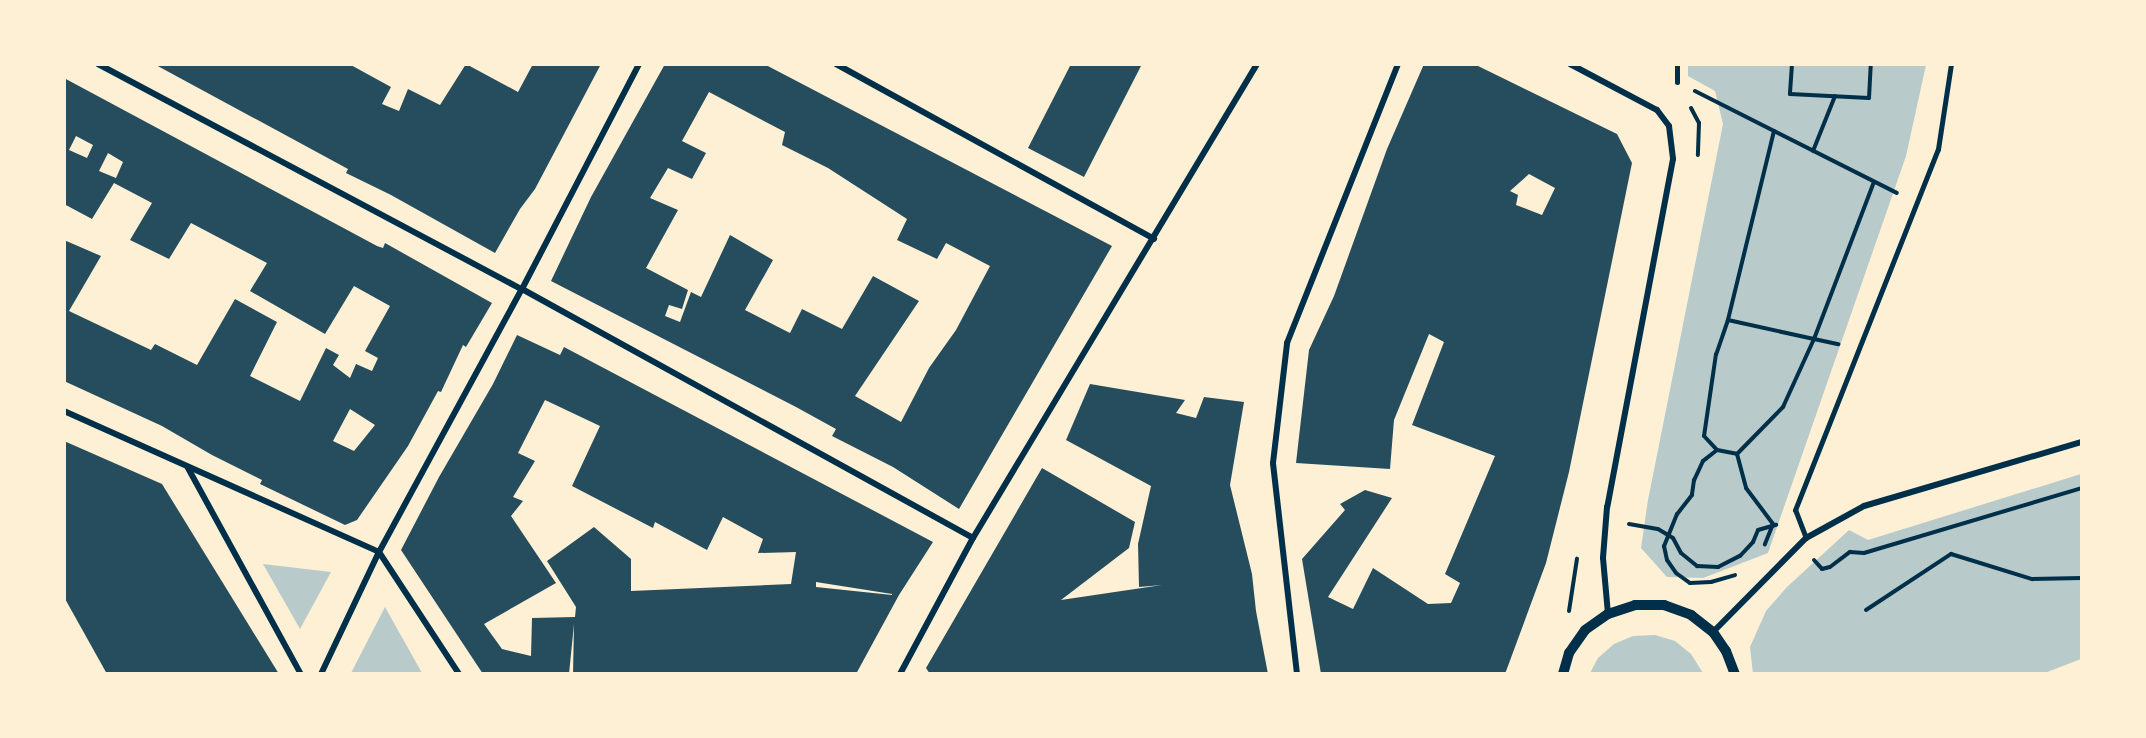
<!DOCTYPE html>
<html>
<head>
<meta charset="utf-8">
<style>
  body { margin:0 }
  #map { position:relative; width:2146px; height:738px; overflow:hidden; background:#fdf0d5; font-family:"PT Sans Narrow",sans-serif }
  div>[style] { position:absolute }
  .green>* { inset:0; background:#b9caca }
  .building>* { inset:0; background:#264d5e }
  .path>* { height:4px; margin:-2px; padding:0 2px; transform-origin:2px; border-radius:2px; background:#003049 }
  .pedestrian>* { height:5px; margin:-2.5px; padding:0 2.5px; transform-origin:2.5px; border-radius:2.5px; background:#003049 }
  .minor>* { height:6px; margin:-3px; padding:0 3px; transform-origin:3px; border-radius:3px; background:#003049 }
  .tertiary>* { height:10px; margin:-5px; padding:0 5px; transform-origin:5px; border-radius:5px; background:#003049 }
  span { translate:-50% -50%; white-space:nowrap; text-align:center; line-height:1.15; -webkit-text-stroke:6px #fdf0d5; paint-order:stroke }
  .frame { position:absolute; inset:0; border:66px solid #fdf0d5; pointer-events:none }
</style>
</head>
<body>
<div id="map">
  <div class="green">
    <i style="clip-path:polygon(1688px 65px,1926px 65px,1906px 156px,1768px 553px,1703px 578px,1667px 577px,1641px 548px,1648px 500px,1723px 124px,1715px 91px,1688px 76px)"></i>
    <i style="clip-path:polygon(2081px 474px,2081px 659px,2042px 674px,1753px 674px,1750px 647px,1766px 611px,1787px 587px,1849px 530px,1868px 540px)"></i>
    <i style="clip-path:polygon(263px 564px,331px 572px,300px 629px)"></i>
    <i style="clip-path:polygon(385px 607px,422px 673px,351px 673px)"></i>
    <i style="clip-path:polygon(1655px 635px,1675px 641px,1691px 654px,1703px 673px,1590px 673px,1598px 658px,1614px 644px,1633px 636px)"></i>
  </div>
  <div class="building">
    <i style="clip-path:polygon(154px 64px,349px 64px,391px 87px,382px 104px,399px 111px,408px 89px,440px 105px,466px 64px,518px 92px,533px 64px,601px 64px,535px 189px,520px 209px,495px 253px,391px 195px,346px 173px,348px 169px)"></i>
    <i style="clip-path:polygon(evenodd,665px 64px,764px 64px,1112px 246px,959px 509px,893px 467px,832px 436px,836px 429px,796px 407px,551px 281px,591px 197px,665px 64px,709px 92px,785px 132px,782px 145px,828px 168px,907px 219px,897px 240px,937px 259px,946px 243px,990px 266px,956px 330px,929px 368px,901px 422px,855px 396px,919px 301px,873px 276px,842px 329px,802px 309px,790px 333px,745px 310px,773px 260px,730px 235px,701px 297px,691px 292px,680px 322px,665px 316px,669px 305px,682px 309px,688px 290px,646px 268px,678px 210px,650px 198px,668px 168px,692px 179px,706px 153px,682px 141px,709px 92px)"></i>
    <i style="clip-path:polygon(1071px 64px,1142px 64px,1084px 177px,1028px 148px)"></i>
    <i style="clip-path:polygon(evenodd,1424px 64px,1474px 64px,1617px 134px,1632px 163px,1569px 472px,1546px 563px,1505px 674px,1321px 674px,1302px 559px,1345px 510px,1340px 504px,1365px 490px,1392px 498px,1328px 597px,1353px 609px,1373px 568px,1428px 604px,1451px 603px,1460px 583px,1445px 574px,1495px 456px,1412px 425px,1444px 342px,1429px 334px,1394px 420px,1390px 469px,1296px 463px,1309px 350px,1334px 296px,1387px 149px,1424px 64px,1529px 174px,1555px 188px,1542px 215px,1516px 205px,1518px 195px,1510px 191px,1529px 174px)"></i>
    <i style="clip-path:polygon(evenodd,64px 78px,377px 246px,383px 248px,385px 243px,492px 303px,466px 347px,463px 345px,441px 392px,438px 391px,408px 446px,357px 520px,345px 525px,260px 484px,262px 480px,212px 455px,162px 426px,64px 381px,64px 240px,101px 256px,69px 311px,151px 350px,155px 344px,197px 365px,235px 299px,277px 322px,250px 376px,300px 401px,326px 348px,339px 355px,333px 365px,350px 378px,356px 364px,372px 371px,378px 358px,365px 351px,390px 306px,354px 286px,325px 334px,250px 291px,267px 263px,191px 223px,169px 259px,130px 240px,152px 203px,114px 183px,92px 219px,64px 204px,64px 78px,76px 136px,93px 145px,87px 158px,69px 150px,76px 136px,64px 78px,108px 153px,123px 162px,116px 178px,99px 171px,108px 153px,64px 78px,350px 409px,375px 425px,354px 451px,333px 441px,350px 409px)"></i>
    <i style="clip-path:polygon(evenodd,517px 335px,560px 355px,564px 347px,933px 542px,899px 595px,856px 674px,573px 674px,574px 624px,569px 674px,483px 674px,401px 550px,439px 477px,493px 384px,517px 335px,545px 400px,600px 426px,572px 486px,653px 528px,655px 522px,707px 550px,723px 517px,763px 539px,758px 553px,796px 552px,791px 584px,631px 591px,631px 559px,594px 527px,547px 561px,576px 607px,575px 617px,532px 618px,531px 656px,502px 649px,484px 624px,556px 583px,511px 516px,523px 501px,513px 497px,535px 461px,518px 453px,545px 400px,517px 335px,816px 582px,892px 594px,892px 595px,816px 587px,816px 582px)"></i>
    <i style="clip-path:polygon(1090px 384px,1185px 400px,1176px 413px,1196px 418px,1204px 397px,1244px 402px,1230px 485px,1252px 574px,1256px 611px,1268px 674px,930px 674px,926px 668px,1042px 468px,1135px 522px,1129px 548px,1061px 600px,1162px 585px,1139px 587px,1138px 544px,1151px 486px,1066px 440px)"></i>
    <i style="clip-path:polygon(64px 441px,162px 484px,279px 674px,107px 674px,64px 597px)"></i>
  </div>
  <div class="path">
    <i style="left:1792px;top:64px;width:30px;rotate:94deg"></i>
    <i style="left:1790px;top:94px;width:79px;rotate:2.9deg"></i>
    <i style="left:1869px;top:98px;width:34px;rotate:-87deg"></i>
    <i style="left:1695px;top:91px;width:226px;rotate:26.8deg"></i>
    <i style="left:1691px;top:108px;width:17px;rotate:62deg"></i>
    <i style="left:1699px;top:123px;width:32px;rotate:92deg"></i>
    <i style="left:1774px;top:131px;width:195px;rotate:103.7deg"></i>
    <i style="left:1728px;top:320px;width:88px;rotate:12.5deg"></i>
    <i style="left:1814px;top:339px;width:168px;rotate:-69.1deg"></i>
    <i style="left:1813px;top:151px;width:59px;rotate:-68.2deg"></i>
    <i style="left:1728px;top:320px;width:36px;rotate:109deg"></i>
    <i style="left:1716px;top:354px;width:83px;rotate:98.3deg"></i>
    <i style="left:1704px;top:436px;width:19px;rotate:47deg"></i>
    <i style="left:1717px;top:450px;width:20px;rotate:11deg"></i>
    <i style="left:1737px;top:454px;width:66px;rotate:-45.6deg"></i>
    <i style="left:1783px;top:407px;width:75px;rotate:-65.5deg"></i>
    <i style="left:1814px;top:339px;width:25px;rotate:12deg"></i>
    <i style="left:1717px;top:450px;width:18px;rotate:142deg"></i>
    <i style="left:1703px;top:461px;width:21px;rotate:115deg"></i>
    <i style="left:1694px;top:480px;width:15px;rotate:98deg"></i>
    <i style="left:1692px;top:495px;width:24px;rotate:128deg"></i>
    <i style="left:1677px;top:514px;width:35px;rotate:112deg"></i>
    <i style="left:1664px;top:546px;width:14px;rotate:78deg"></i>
    <i style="left:1667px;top:560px;width:16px;rotate:55deg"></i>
    <i style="left:1676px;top:573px;width:17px;rotate:36deg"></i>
    <i style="left:1690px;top:583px;width:21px;rotate:-3deg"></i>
    <i style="left:1711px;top:582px;width:25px;rotate:-16deg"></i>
    <i style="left:1737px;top:454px;width:35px;rotate:75deg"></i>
    <i style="left:1746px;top:488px;width:45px;rotate:53.1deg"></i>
    <i style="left:1773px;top:524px;width:22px;rotate:112deg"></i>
    <i style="left:1629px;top:524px;width:29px;rotate:10deg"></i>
    <i style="left:1658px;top:529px;width:17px;rotate:31deg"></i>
    <i style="left:1673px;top:538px;width:17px;rotate:62deg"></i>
    <i style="left:1681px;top:553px;width:21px;rotate:39deg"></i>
    <i style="left:1697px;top:566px;width:21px;rotate:3deg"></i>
    <i style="left:1718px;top:567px;width:25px;rotate:-27deg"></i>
    <i style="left:1740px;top:556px;width:19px;rotate:-47deg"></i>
    <i style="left:1753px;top:542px;width:13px;rotate:-67deg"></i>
    <i style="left:1758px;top:530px;width:19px;rotate:-16deg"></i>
    <i style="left:1814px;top:560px;width:12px;rotate:48deg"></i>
    <i style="left:1822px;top:569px;width:8px;rotate:-14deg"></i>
    <i style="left:1830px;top:567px;width:25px;rotate:-37deg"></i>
    <i style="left:1850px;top:552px;width:14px;rotate:4deg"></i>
    <i style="left:1864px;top:553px;width:227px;rotate:-16.6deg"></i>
    <i style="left:1866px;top:610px;width:102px;rotate:-33.4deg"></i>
    <i style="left:1951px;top:554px;width:85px;rotate:17.2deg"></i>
    <i style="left:2032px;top:579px;width:50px;rotate:-1.1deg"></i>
    <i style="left:1569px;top:611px;width:53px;rotate:-81.3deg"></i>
  </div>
  <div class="pedestrian">
    <i style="left:1677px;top:82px;width:18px;rotate:-90deg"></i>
    <i style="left:1806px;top:538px;width:30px;rotate:-111deg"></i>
    <i style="left:1795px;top:510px;width:388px;rotate:-68.4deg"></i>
    <i style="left:1938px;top:149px;width:86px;rotate:-81.3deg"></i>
  </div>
  <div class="minor">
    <i style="left:98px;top:64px;width:480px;rotate:28deg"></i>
    <i style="left:522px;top:289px;width:515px;rotate:28.9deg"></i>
    <i style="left:836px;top:64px;width:363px;rotate:28.8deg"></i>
    <i style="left:1570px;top:64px;width:98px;rotate:27.9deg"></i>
    <i style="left:1657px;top:110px;width:20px;rotate:53deg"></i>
    <i style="left:1669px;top:126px;width:33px;rotate:83deg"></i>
    <i style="left:1673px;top:159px;width:354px;rotate:100.7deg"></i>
    <i style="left:1607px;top:507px;width:51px;rotate:94.5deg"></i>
    <i style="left:1603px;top:558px;width:56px;rotate:84.9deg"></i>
    <i style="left:64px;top:411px;width:345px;rotate:24.1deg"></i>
    <i style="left:379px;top:552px;width:146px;rotate:56.7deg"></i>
    <i style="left:188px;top:468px;width:235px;rotate:61.3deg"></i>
    <i style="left:1713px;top:632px;width:132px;rotate:-45.3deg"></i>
    <i style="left:1806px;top:538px;width:66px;rotate:-28.9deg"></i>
    <i style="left:1864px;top:506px;width:227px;rotate:-16.4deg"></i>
    <i style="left:321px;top:674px;width:135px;rotate:-64.6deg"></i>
    <i style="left:379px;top:552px;width:299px;rotate:-61.5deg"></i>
    <i style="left:522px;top:289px;width:254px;rotate:-62.5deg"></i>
    <i style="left:900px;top:674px;width:154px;rotate:-61.8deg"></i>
    <i style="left:973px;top:538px;width:553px;rotate:-59.07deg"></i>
    <i style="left:1297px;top:674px;width:212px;rotate:-96.5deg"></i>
    <i style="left:1273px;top:463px;width:121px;rotate:-83.3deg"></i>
    <i style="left:1287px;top:343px;width:300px;rotate:-68.3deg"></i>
  </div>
  <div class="tertiary">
    <i style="left:1563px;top:674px;width:22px;rotate:-74deg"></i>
    <i style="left:1569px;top:653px;width:28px;rotate:-55deg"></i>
    <i style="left:1585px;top:630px;width:28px;rotate:-35deg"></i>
    <i style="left:1608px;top:614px;width:28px;rotate:-18deg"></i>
    <i style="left:1635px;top:605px;width:29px"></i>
    <i style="left:1664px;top:605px;width:29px;rotate:20deg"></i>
    <i style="left:1691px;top:615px;width:28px;rotate:38deg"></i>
    <i style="left:1713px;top:632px;width:23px;rotate:56deg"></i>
    <i style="left:1726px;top:651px;width:25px;rotate:69deg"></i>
  </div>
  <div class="frame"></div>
</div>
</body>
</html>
